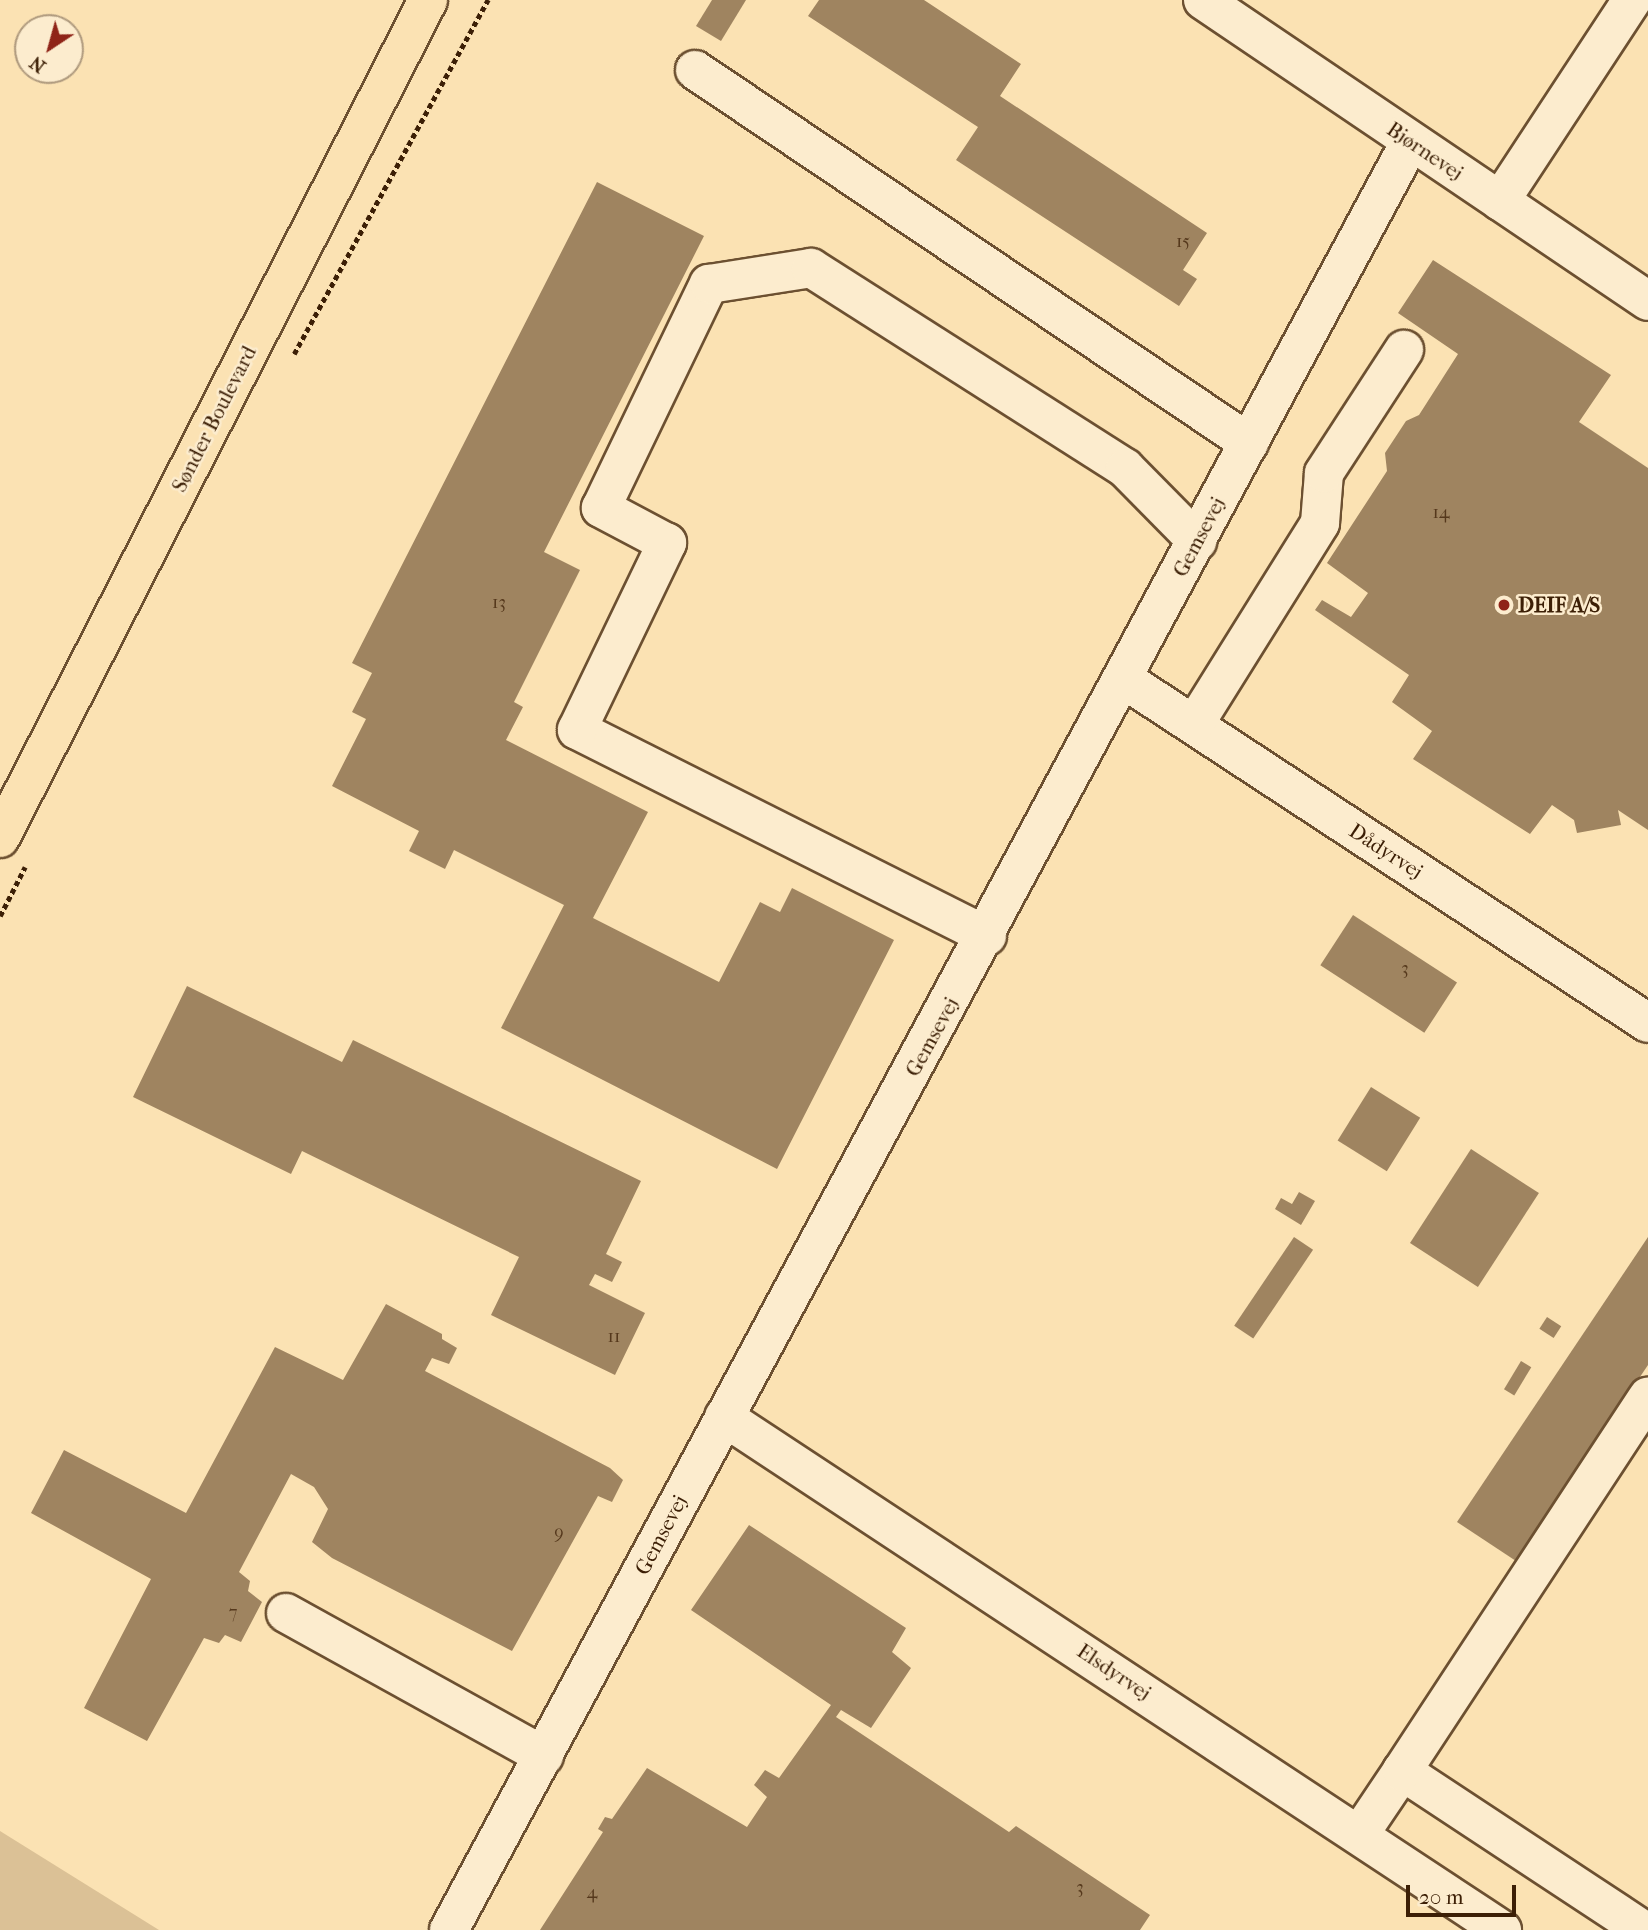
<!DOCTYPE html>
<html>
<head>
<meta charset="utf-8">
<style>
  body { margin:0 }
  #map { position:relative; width:1648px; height:1930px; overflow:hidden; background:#fbe2b3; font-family:"IM FELL French Canon",serif }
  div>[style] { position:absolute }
  .green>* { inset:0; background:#dbc196 }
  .building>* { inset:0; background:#9f8460; transform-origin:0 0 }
  .path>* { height:4.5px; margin-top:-2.25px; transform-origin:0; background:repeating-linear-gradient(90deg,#3c1f06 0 5px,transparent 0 8.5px) }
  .roads { filter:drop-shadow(2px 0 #6c5031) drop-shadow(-2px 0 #6c5031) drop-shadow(0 2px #6c5031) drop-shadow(0 -2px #6c5031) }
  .minor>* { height:38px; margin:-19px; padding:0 19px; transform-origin:19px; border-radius:19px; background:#fcecce }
  .major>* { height:38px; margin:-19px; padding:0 19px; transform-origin:19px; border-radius:19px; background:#fbe2b3 }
  .dots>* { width:19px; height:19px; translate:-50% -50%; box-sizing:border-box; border:4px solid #fcecce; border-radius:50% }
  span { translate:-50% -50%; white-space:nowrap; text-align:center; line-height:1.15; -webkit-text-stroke:5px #fcecce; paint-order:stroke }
  .number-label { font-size:18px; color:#55381c }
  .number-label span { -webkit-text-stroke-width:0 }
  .street-label { font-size:21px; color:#3c1f06 }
  .poi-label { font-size:21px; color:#3c1f06; font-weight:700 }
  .left { translate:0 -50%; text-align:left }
  .north { position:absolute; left:14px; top:14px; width:70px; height:70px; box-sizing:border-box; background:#fcecce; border:2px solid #af9a7e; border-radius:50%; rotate:216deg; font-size:19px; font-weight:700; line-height:28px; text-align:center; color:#3c1f06 }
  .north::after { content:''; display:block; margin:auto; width:24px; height:32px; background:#8f2418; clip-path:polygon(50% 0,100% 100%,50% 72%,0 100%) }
  .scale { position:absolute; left:1406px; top:1885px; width:110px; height:32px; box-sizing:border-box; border:4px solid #3c1f06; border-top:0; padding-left:9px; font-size:21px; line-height:24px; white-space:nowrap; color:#3c1f06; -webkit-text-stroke:5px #fcecce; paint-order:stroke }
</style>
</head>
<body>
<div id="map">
  <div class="green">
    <i style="clip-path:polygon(0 1831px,159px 1930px,0 1930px)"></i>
  </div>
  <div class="building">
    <i style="clip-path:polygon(712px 0,746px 0,721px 41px,696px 26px)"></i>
    <i style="clip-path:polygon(819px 0,924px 0,1021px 64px,1000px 96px,1207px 233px,1183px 270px,1197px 279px,1179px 306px,956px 160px,978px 127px,808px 16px)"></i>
    <i style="clip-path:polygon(597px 182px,704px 236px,544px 552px,580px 570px,514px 702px,523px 707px,506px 740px,648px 812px,593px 918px,719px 982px,760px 902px,780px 912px,792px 888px,894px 940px,777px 1169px,501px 1028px,564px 905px,454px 850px,445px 869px,409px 851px,419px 831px,332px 786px,366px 719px,352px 712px,372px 673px,352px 663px)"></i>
    <i style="clip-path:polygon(1433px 260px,1611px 375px,1579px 422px,1648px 468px,1648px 830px,1618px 810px,1621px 825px,1577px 833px,1574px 820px,1552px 805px,1530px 834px,1413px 759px,1432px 731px,1392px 702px,1409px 675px,1315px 610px,1322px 600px,1351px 617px,1368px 593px,1327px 563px,1387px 471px,1385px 453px,1406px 421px,1419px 415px,1458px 354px,1398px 313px)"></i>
    <i style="left:1353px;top:915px;width:124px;height:60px;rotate:33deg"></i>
    <i style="clip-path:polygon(187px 986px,342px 1062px,353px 1040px,641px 1181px,606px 1254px,622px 1262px,612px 1282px,595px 1274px,589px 1285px,645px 1313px,615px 1375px,491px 1315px,519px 1257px,302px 1151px,291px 1174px,133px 1097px)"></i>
    <i style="left:1371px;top:1087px;width:58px;height:63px;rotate:32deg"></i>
    <i style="left:1471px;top:1149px;width:81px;height:112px;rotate:33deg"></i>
    <i style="clip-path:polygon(1299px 1192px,1315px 1201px,1301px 1225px,1275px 1209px,1281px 1198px,1292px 1204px)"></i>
    <i style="left:1294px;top:1237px;width:23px;height:107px;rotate:34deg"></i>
    <i style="clip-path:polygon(1648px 1237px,1648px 1365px,1516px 1561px,1457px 1522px)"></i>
    <i style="clip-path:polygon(386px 1304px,442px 1334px,442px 1339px,457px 1348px,449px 1364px,432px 1358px,425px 1371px,610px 1468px,623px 1480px,612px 1502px,598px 1496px,512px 1651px,332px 1558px,312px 1542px,328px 1509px,314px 1487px,291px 1474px,239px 1572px,250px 1581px,248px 1591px,262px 1602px,241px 1642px,225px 1635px,219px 1643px,204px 1638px,147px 1741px,84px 1708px,151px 1579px,31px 1513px,64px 1450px,186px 1513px,275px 1347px,343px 1380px)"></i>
    <i style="left:1547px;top:1317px;width:17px;height:14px;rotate:33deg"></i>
    <i style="left:1521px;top:1361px;width:12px;height:33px;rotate:31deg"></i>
    <i style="clip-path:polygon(749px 1525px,906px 1628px,892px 1652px,911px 1668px,871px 1728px,841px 1710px,836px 1717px,1009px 1832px,1016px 1826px,1150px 1915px,1140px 1930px,540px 1930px,603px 1832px,598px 1829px,605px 1817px,612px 1819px,647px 1768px,747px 1827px,767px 1797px,754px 1785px,765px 1770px,779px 1778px,831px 1705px,691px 1610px)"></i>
  </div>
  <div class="path">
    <i style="left:294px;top:354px;width:404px;rotate:-61.3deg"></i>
    <i style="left:0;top:916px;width:55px;rotate:-63deg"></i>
  </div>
  <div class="roads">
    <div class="minor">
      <i style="left:1203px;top:0;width:537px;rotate:34.07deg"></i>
      <i style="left:695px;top:70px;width:668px;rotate:33.95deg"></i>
      <i style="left:1500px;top:201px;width:240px;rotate:-56.7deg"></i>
      <i style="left:1125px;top:680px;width:625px;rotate:33.26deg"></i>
      <i style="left:1194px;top:725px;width:238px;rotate:-58deg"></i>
      <i style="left:1320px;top:523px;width:50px;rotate:-85.4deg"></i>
      <i style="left:1324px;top:473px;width:147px;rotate:-57deg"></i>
      <i style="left:987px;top:936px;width:459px;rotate:-153.3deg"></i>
      <i style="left:577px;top:730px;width:208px;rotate:-64.3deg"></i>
      <i style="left:667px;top:543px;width:75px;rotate:-152.1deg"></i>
      <i style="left:601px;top:508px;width:249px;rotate:-64.3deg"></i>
      <i style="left:709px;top:284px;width:103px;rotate:-8.9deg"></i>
      <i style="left:811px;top:268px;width:372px;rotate:32.5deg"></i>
      <i style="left:1125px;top:468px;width:103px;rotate:45.4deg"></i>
      <i style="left:724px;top:1417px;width:932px;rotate:33.4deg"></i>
      <i style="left:286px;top:1613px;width:295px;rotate:29deg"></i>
      <i style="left:1359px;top:1835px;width:77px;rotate:-56.1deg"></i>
      <i style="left:449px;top:1930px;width:2030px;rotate:-61.74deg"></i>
      <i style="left:1643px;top:1930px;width:289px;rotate:-146.6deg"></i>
      <i style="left:1402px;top:1771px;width:448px;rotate:-56.7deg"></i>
    </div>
    <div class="major">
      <i style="left:0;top:838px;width:941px;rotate:-62.94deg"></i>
    </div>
  </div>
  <div class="dots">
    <i style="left:1504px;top:605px;background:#8f2418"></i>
  </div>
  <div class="number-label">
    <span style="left:1183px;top:242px">15</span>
    <span style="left:1441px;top:513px">14</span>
    <span style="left:499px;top:603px">13</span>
    <span style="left:1405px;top:969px">3</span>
    <span style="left:614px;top:1337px">11</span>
    <span style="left:559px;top:1533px">9</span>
    <span style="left:233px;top:1613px">7</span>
    <span style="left:1080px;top:1888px">3</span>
    <span style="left:592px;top:1893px">4</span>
  </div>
  <div class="street-label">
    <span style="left:1425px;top:151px;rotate:34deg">Bjørnevej</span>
    <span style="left:214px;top:419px;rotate:-63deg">Sønder Boulevard</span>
    <span style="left:1199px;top:537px;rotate:-62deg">Gemsevej</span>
    <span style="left:1386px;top:851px;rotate:33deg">Dådyrvej</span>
    <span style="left:932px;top:1037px;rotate:-61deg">Gemsevej</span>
    <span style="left:661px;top:1535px;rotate:-62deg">Gemsevej</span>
    <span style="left:1114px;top:1672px;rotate:34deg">Elsdyrvej</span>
  </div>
  <div class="poi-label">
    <span class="left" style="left:1518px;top:605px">DEIF A/S</span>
  </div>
  <div class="north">N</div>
  <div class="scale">20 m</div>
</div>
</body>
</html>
